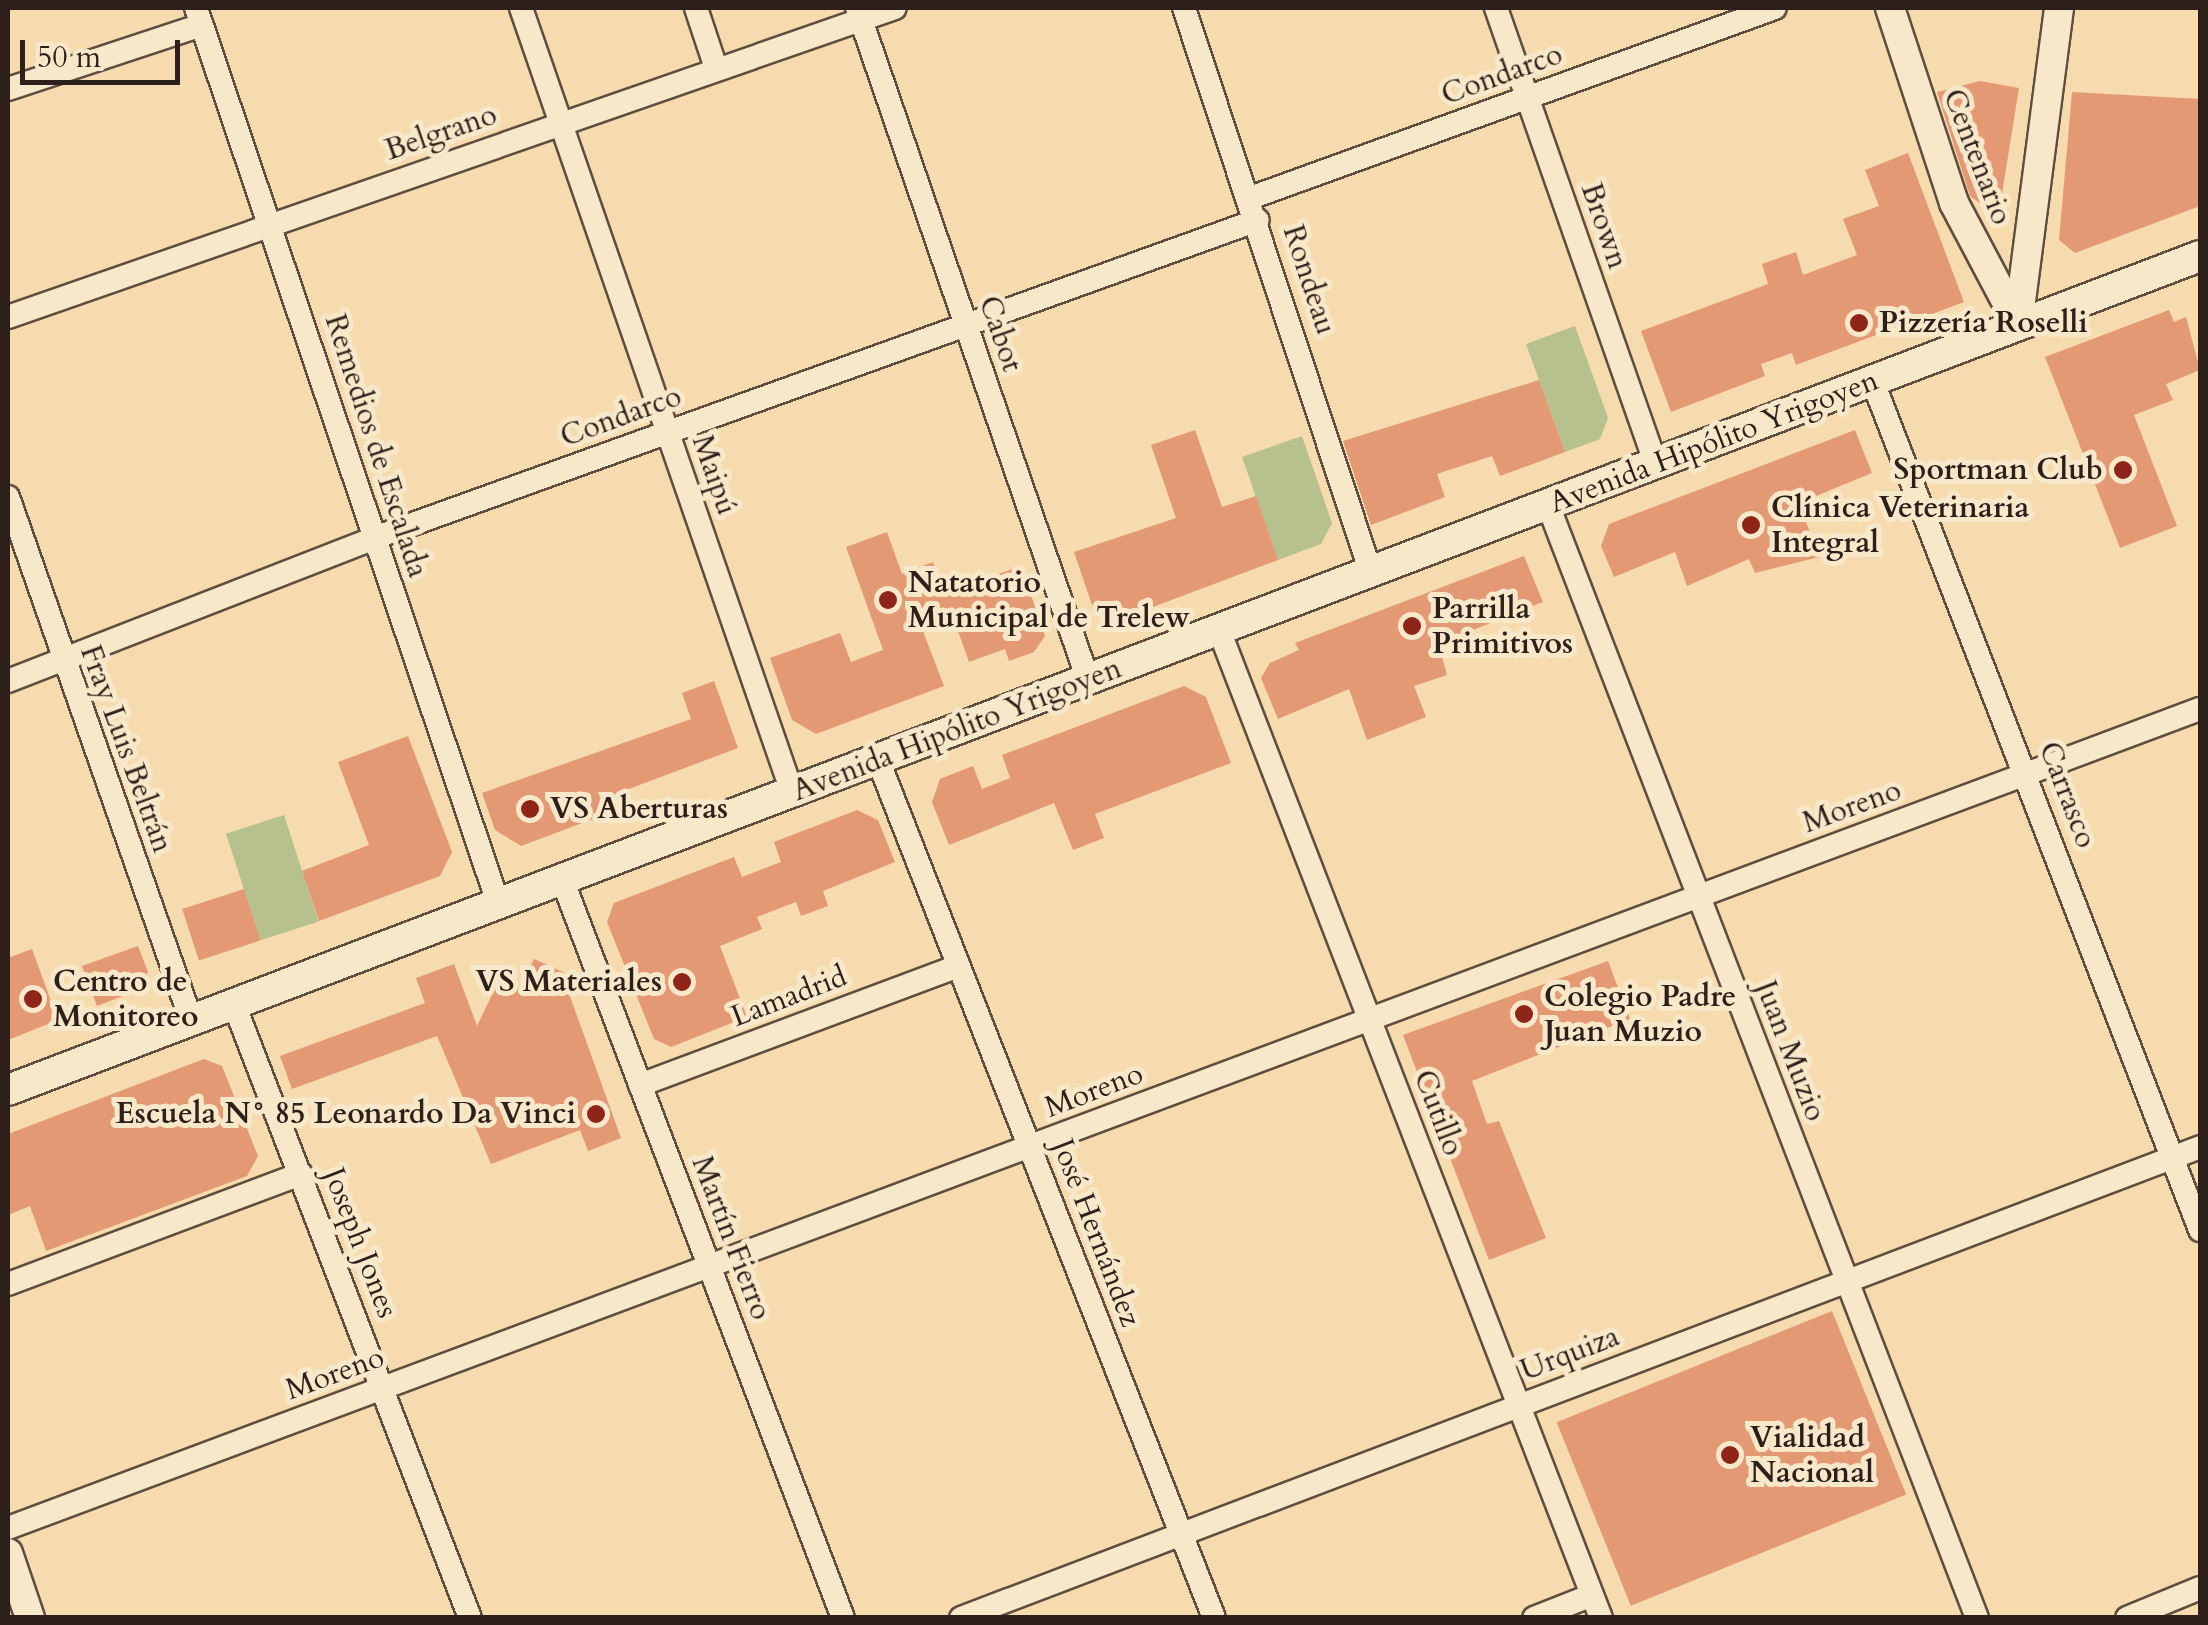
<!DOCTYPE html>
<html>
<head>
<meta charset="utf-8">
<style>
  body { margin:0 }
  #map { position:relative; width:2208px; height:1625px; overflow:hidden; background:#f5dbad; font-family:Cardo,serif }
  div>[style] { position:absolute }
  .green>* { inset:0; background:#b7c18e; transform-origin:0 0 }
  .building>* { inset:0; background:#e39973; transform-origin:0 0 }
  .roads { filter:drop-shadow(2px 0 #5f4e3f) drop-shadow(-2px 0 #5f4e3f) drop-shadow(0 2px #5f4e3f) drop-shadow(0 -2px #5f4e3f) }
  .minor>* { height:22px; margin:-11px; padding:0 11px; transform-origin:11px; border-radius:11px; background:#f8e8ca }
  .tertiary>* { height:28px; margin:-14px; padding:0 14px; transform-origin:14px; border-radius:14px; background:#f8e8ca }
  .secondary>* { height:30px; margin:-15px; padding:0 15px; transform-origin:15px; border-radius:15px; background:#f8e8ca }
  .dots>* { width:28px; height:28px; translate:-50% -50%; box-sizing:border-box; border:5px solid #f8e8ca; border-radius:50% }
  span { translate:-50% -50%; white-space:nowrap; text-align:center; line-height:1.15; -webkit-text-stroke:10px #f8e8ca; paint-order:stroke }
  .street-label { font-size:30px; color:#2d1f1a }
  .poi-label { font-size:30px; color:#2d1f1a; font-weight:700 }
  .left { translate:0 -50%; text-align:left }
  .right { translate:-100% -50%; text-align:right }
  .frame { position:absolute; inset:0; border:10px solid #2d1f1a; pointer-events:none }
  .scale { position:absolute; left:20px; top:40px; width:160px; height:45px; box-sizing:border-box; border:5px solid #2d1f1a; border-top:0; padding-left:12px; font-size:30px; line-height:35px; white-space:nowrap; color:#2d1f1a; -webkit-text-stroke:8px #f8e8ca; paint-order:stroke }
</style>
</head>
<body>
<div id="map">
  <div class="green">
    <i style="clip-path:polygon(1575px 326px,1608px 418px,1600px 439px,1565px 452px,1526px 344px)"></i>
    <i style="clip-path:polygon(1302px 436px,1332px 523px,1321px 544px,1278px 560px,1242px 457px)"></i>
    <i style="left:284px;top:815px;width:112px;height:61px;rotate:72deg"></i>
  </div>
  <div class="building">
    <i style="clip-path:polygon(1980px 81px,2019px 88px,2002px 194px,1988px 209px,1970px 196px,1937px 92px)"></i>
    <i style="clip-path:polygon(2072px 92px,2200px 99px,2200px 206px,2075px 253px,2059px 240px)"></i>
    <i style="clip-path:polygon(1908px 153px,1964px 302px,1796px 365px,1792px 353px,1761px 364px,1765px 376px,1671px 412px,1641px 331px,1768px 284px,1762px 264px,1796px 252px,1803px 275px,1857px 255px,1843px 219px,1879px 206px,1865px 170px)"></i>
    <i style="clip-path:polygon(2169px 310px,2174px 322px,2186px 317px,2200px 370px,2166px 384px,2173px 400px,2134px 415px,2177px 526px,2120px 548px,2045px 357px)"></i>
    <i style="clip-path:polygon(1539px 380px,1565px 452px,1500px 476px,1492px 456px,1437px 474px,1445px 497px,1371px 525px,1343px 441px)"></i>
    <i style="clip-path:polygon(1195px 430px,1222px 507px,1256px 496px,1278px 560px,1113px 622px,1094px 611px,1074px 552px,1176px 518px,1151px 445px)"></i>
    <i style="clip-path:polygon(1855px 430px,1872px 473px,1799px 503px,1819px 557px,1755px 573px,1749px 559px,1687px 586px,1675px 552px,1614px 577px,1601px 546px,1609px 524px)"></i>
    <i style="clip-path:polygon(887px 532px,902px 574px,933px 562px,945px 593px,1021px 566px,1045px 636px,1034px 652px,1009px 661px,1005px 649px,969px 662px,952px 614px,921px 626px,944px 686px,816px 734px,792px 720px,770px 658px,840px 633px,851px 662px,883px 650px,846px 547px)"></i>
    <i style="clip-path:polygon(1524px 556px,1543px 602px,1438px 644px,1447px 675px,1414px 686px,1426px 717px,1367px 740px,1349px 689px,1278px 719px,1261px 678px,1270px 663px,1299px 650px,1295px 643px)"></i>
    <i style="clip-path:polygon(714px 681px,738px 748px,626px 790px,630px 805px,521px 846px,495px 830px,482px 793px,691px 719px,682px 693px)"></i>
    <i style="clip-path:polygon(1184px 686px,1206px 697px,1231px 763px,1095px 814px,1104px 838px,1073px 850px,1054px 803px,949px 845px,932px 802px,940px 779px,973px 766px,982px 789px,1010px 778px,1002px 755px)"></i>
    <i style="clip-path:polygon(408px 736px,452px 852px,440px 876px,319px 921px,302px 871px,369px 845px,338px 762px)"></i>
    <i style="clip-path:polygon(857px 810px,878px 820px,895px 862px,823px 891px,828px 906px,801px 916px,796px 902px,757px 917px,762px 929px,720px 946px,747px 1017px,671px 1047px,654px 1039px,607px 922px,614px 903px,734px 857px,742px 877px,781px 862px,774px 842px)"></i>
    <i style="left:244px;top:889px;width:54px;height:65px;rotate:72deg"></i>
    <i style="clip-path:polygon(138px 946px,148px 972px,141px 989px,97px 1006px,82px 966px)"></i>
    <i style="clip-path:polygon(32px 949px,58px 1020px,8px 1040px,8px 958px)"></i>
    <i style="clip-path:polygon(534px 959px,572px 976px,567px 988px,621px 1138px,588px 1151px,580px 1130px,491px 1164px,437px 1036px,292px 1089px,280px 1056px,425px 1003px,416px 978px,454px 964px,477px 1026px,500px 978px,520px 988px)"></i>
    <i style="clip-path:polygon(1608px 961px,1630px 1019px,1472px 1081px,1487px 1124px,1499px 1121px,1546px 1238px,1489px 1260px,1403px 1035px)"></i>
    <i style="clip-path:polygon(204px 1059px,222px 1066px,258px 1156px,247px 1176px,46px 1251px,30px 1206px,8px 1215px,8px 1134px)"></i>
    <i style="left:1832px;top:1311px;width:198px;height:297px;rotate:68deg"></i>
  </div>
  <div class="roads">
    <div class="minor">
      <i style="left:196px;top:8px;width:945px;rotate:71.35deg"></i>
      <i style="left:521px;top:8px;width:830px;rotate:70.93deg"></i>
      <i style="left:696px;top:8px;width:63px;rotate:71.6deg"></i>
      <i style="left:857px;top:8px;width:711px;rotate:71.03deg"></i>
      <i style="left:1184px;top:8px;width:595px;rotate:71.69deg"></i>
      <i style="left:1496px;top:8px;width:483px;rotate:70.7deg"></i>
      <i style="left:8px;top:89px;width:204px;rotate:-18.3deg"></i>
      <i style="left:1250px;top:198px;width:558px;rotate:-19.9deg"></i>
      <i style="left:8px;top:317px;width:939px;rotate:-19.21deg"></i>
      <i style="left:1873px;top:382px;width:909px;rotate:68.91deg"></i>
      <i style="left:8px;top:497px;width:554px;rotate:70.71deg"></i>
      <i style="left:1548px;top:505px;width:1193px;rotate:68.92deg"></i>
      <i style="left:1219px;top:630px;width:1059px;rotate:68.86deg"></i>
      <i style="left:8px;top:681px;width:393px;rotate:-21.3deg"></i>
      <i style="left:374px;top:538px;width:939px;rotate:-19.79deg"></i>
      <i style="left:878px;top:760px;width:921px;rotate:68.61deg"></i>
      <i style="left:562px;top:879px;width:791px;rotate:69.18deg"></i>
      <i style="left:234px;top:1004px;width:658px;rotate:68.97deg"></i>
      <i style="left:640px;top:1085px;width:340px;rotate:-20.5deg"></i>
      <i style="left:8px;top:1284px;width:313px;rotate:-20.6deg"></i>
      <i style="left:8px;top:1528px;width:2340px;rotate:-20.49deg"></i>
      <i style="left:961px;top:1618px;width:1326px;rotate:-20.81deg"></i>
      <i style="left:1534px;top:1618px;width:62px;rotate:-21.6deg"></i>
      <i style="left:2127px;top:1618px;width:79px;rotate:-22.3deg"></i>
    </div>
    <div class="tertiary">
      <i style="left:1890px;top:8px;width:205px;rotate:71.8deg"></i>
      <i style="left:1954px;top:203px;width:137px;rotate:62.1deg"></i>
      <i style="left:2018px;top:324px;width:319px;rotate:-82.6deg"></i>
      <i style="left:8px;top:1553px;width:69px;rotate:71.3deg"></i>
    </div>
    <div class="secondary">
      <i style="left:8px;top:1090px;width:2345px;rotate:-20.83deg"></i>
    </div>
  </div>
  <div class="dots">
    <i style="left:1859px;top:323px;background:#8f2418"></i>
    <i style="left:2123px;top:470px;background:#8f2418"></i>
    <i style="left:1751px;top:525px;background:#8f2418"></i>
    <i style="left:888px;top:600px;background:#8f2418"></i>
    <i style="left:1412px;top:626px;background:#8f2418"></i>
    <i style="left:530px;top:809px;background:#8f2418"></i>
    <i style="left:682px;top:982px;background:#8f2418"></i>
    <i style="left:33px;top:999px;background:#8f2418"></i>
    <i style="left:1524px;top:1014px;background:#8f2418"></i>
    <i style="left:596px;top:1114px;background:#8f2418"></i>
    <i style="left:1730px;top:1455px;background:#8f2418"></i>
  </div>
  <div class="street-label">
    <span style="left:1502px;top:75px;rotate:-20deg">Condarco</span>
    <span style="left:441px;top:133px;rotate:-19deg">Belgrano</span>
    <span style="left:1977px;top:157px;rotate:69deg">Centenario</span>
    <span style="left:1604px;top:226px;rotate:71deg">Brown</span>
    <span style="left:1309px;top:280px;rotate:72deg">Rondeau</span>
    <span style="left:1000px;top:334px;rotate:71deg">Cabot</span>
    <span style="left:621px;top:417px;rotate:-20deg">Condarco</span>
    <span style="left:1714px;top:442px;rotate:-21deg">Avenida Hipólito Yrigoyen</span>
    <span style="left:376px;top:446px;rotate:72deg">Remedios de Escalada</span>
    <span style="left:714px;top:475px;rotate:71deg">Maipú</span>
    <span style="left:957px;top:730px;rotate:-21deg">Avenida Hipólito Yrigoyen</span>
    <span style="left:126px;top:749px;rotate:70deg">Fray Luis Beltrán</span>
    <span style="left:2067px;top:795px;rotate:69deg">Carrasco</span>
    <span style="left:1852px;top:807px;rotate:-20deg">Moreno</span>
    <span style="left:789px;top:997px;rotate:-21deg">Lamadrid</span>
    <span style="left:1790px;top:1051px;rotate:69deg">Juan Muzio</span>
    <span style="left:1094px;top:1091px;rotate:-21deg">Moreno</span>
    <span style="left:1438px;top:1113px;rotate:69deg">Cutillo</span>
    <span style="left:1096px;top:1233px;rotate:69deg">José Hernández</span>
    <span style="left:731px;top:1238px;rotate:69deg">Martín Fierro</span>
    <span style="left:360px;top:1243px;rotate:69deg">Joseph Jones</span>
    <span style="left:1570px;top:1354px;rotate:-21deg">Urquiza</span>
    <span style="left:335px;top:1374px;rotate:-20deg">Moreno</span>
  </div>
  <div class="poi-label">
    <span class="left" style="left:1879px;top:323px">Pizzería Roselli</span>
    <span class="right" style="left:2103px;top:470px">Sportman Club</span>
    <span class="left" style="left:1771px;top:525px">Clínica Veterinaria<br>Integral</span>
    <span class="left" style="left:908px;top:600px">Natatorio<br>Municipal de Trelew</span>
    <span class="left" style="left:1432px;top:626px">Parrilla<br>Primitivos</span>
    <span class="left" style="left:550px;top:809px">VS Aberturas</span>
    <span class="left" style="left:53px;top:999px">Centro de<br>Monitoreo</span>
    <span class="right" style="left:662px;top:982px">VS Materiales</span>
    <span class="left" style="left:1544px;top:1014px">Colegio Padre<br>Juan Muzio</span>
    <span class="right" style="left:576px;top:1114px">Escuela N° 85 Leonardo Da Vinci</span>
    <span class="left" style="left:1750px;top:1455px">Vialidad<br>Nacional</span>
  </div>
  <div class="frame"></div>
  <div class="scale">50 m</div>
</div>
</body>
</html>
